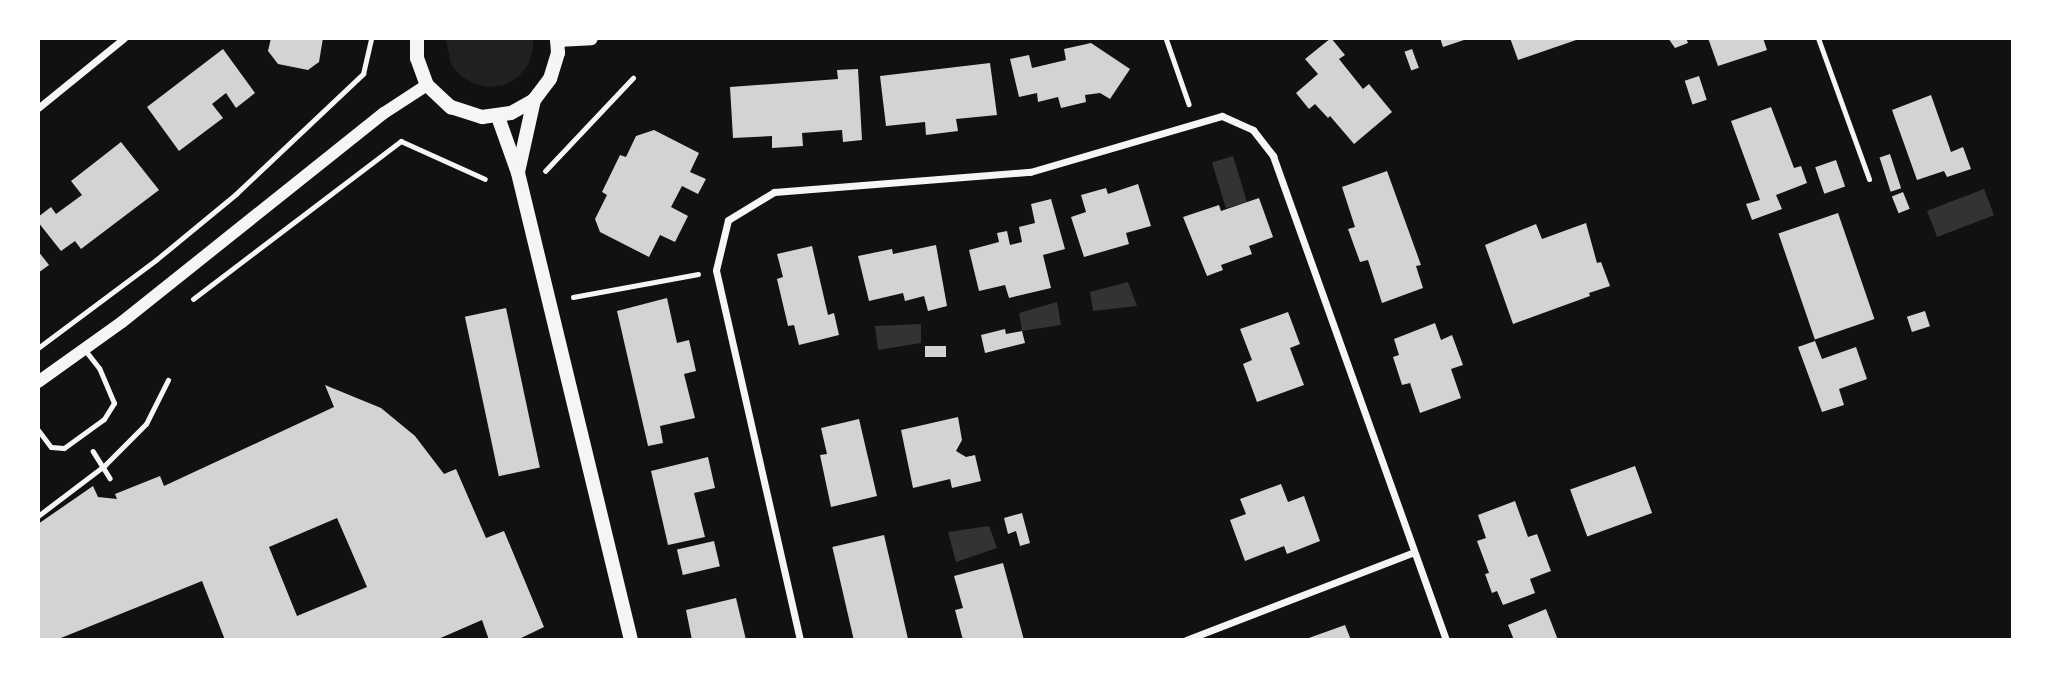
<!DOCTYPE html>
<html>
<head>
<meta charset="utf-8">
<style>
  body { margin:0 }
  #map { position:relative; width:2051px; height:678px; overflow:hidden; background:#111; font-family:"Exo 2",sans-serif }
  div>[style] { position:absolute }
  .green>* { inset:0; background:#202020 }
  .water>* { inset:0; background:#333; transform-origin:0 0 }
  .building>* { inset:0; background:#d3d3d3; transform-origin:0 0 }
  .path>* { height:4.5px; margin:-2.25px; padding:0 2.25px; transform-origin:2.25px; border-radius:2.25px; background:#f5f5f5 }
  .service>* { height:5px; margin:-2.5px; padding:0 2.5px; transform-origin:2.5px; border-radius:2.5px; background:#f5f5f5 }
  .minor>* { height:7px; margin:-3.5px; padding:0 3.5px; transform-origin:3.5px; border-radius:3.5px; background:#f5f5f5 }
  .tertiary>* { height:12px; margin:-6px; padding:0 6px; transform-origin:6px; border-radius:6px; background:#f5f5f5 }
  .secondary>* { height:14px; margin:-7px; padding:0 7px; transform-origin:7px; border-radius:7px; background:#f5f5f5 }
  span { translate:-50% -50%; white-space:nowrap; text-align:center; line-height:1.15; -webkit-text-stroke:5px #fff; paint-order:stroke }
  .frame { position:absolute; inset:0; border:40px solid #fff; pointer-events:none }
</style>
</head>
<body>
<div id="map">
  <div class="green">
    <i style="clip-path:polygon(446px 39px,533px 39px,533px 50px,528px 65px,518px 77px,505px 85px,490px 87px,474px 84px,461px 76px,451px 65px)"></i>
  </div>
  <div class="water">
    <i style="left:1233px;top:156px;width:48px;height:22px;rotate:73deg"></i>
    <i style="left:1984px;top:189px;width:28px;height:61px;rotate:69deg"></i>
    <i style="clip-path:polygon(1128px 282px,1137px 306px,1093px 311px,1090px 292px)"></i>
    <i style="clip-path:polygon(1057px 302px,1061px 325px,1022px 331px,1019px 313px)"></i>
    <i style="clip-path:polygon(921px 324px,921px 343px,878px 350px,875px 326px)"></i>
    <i style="clip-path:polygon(989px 526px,997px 548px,956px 562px,948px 532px)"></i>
  </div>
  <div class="building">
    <i style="clip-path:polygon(271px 38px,323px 38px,319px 62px,308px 70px,278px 64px,268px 51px)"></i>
    <i style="clip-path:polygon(1331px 38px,1345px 55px,1339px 59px,1363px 89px,1369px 84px,1392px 112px,1354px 144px,1330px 116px,1328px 118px,1315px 104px,1309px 109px,1296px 93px,1318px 74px,1305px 59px)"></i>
    <i style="clip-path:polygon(1440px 38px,1467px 38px,1467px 39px,1443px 47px)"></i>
    <i style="clip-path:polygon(1510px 38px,1579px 38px,1579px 39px,1518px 60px)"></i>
    <i style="clip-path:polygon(1668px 38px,1686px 38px,1688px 43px,1675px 48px)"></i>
    <i style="clip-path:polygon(1708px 38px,1763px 38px,1767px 50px,1718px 66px)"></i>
    <i style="clip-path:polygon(1091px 43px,1130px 69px,1110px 99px,1100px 93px,1085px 95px,1086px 102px,1061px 108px,1058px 97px,1038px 102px,1037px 93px,1019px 97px,1010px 59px,1029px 55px,1032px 68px,1066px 60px,1064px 49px)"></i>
    <i style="clip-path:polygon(223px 49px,255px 93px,236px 108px,226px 93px,212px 104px,223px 118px,179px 151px,147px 107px)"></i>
    <i style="left:1412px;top:49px;width:20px;height:8px;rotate:70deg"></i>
    <i style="clip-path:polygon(990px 63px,997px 115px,956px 119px,958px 131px,926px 135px,925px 122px,886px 126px,880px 76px)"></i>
    <i style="clip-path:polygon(858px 69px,862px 140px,843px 142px,842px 130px,802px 133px,803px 146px,772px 148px,772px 136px,733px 138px,730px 87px,838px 79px,837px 70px)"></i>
    <i style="left:1699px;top:76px;width:25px;height:15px;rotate:72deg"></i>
    <i style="clip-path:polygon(1931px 95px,1951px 152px,1963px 147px,1971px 169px,1947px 177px,1944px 171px,1917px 180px,1892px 110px)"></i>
    <i style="clip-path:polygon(1771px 107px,1794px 168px,1801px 166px,1807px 183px,1776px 195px,1782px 209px,1752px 220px,1746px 204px,1760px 200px,1731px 121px)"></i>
    <i style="clip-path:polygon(654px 130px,699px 153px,690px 172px,706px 179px,698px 194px,682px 186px,671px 207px,688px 216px,675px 242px,660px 235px,649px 257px,600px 232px,595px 219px,607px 195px,602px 192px,620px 155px,626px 157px,636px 136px)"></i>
    <i style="clip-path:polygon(121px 142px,159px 190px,81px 249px,75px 241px,61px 251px,38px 222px,38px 217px,51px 207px,56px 214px,82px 195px,71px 181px)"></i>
    <i style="left:1890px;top:154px;width:36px;height:11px;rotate:72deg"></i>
    <i style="left:1836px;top:160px;width:28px;height:22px;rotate:71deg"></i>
    <i style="clip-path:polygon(1387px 171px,1421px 265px,1416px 266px,1423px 288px,1382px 303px,1368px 260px,1360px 262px,1348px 229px,1355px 227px,1342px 187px)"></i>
    <i style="clip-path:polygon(1138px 184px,1151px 226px,1126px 233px,1129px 244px,1084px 257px,1071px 217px,1086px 212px,1081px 195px,1106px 188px,1108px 194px)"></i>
    <i style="left:1903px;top:192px;width:18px;height:12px;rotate:68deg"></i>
    <i style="clip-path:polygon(1259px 198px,1273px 237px,1249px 246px,1252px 254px,1221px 265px,1223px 270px,1207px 276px,1183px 217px,1219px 205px,1221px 211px)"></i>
    <i style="clip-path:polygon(1051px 199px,1065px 249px,1043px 255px,1051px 288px,1009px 298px,1005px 285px,979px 291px,969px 250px,999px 242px,997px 233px,1007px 231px,1010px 245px,1022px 242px,1019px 227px,1035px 223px,1031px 204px)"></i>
    <i style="left:1838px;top:213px;width:112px;height:63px;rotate:71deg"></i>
    <i style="clip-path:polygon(1586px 223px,1597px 263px,1601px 262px,1610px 286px,1589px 293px,1590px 296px,1513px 324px,1485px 245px,1536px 224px,1542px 239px)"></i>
    <i style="clip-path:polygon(936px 245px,947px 306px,928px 311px,924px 296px,905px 301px,903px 293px,869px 301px,858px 256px,892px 249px,893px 254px)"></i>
    <i style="clip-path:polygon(812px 246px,828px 315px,834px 313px,839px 335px,799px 345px,794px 325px,788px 326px,777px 279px,783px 277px,777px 254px)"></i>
    <i style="clip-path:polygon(38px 251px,49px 265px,38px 273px)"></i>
    <i style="clip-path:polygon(667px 298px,677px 343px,689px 340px,696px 371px,684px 374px,695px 418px,660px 426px,663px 443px,648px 446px,617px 311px)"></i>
    <i style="left:506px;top:308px;width:163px;height:42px;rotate:78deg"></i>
    <i style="left:1925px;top:311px;width:16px;height:19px;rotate:72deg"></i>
    <i style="clip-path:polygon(1288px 312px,1300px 344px,1290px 348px,1304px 385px,1257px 402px,1243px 364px,1252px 360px,1240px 329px)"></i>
    <i style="clip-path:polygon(1435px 323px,1441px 340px,1452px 335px,1463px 365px,1451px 369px,1461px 398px,1420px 413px,1410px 383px,1402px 385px,1393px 357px,1399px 355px,1394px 339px)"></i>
    <i style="clip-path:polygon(1005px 329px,1006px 334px,1022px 331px,1025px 343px,985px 353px,981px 335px)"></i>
    <i style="clip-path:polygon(1815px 341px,1822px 359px,1856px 347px,1867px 379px,1839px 389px,1844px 405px,1822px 412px,1798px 347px)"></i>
    <i style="left:946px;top:346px;width:11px;height:21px;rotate:90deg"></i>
    <i style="clip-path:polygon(evenodd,325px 385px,381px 408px,415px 436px,444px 474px,456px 469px,486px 538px,504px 531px,544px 627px,517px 640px,489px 640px,482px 620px,436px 640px,225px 640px,202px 581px,56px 640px,38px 640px,38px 524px,93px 486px,98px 497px,117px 499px,115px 494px,160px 476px,164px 486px,334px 407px,325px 385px,337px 518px,367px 587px,297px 616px,269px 547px,337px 518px)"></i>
    <i style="clip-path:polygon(958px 417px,962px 440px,956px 451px,966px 457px,975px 455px,981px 481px,952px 488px,950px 479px,913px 488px,901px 430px)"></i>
    <i style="clip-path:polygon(859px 419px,877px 496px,831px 507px,820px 455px,827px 454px,821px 428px)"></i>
    <i style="clip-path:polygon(708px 457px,715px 488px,694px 493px,705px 537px,668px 545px,651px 471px)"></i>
    <i style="left:1635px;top:466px;width:50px;height:69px;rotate:70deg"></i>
    <i style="clip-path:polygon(1281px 484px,1288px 502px,1304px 496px,1320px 541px,1287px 554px,1284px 546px,1245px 561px,1230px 520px,1246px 514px,1240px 499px)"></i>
    <i style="clip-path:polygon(1515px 501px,1528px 537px,1537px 534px,1551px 571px,1530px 579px,1535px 593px,1503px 605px,1497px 591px,1492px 593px,1485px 574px,1489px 573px,1477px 541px,1486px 538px,1478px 515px)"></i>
    <i style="clip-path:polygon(1022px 513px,1030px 543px,1020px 546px,1016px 531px,1008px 534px,1004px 518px)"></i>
    <i style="left:884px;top:535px;width:108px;height:53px;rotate:77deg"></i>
    <i style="left:714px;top:541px;width:26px;height:38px;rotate:77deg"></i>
    <i style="clip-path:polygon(1003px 563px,1024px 640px,963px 640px,955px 610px,963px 608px,954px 576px)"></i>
    <i style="clip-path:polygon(736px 598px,746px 640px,692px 640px,686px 610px)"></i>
    <i style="clip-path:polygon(1546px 609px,1558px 640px,1514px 640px,1508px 625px)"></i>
    <i style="clip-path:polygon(1345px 625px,1351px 640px,1306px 640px,1306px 639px)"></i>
  </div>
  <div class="path">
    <i style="left:1166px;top:38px;width:70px;rotate:70.8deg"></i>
    <i style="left:545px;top:171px;width:128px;rotate:-46.6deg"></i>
    <i style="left:573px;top:297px;width:127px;rotate:-10.4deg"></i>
    <i style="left:193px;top:299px;width:261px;rotate:-37.2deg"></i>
    <i style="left:401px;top:141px;width:92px;rotate:24.3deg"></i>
    <i style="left:38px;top:348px;width:147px;rotate:-36.7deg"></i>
    <i style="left:156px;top:260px;width:104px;rotate:-39.5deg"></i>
    <i style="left:236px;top:194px;width:175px;rotate:-43.4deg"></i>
    <i style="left:363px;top:74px;width:37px;rotate:-77deg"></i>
    <i style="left:93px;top:451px;width:32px;rotate:58deg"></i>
    <i style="left:38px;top:516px;width:83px;rotate:-37.1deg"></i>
    <i style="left:104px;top:466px;width:59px;rotate:-45deg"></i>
    <i style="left:146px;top:424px;width:49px;rotate:-63.4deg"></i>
  </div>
  <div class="service">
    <i style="left:1818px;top:38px;width:150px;rotate:70.1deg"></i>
    <i style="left:38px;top:430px;width:21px;rotate:53deg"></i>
    <i style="left:51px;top:447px;width:13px;rotate:4deg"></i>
    <i style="left:64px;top:448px;width:49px;rotate:-35.9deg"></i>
    <i style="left:104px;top:419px;width:19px;rotate:-58deg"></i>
    <i style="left:114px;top:403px;width:38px;rotate:-113deg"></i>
    <i style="left:99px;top:368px;width:24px;rotate:-128deg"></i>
  </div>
  <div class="minor">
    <i style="left:38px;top:108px;width:111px;rotate:-39.1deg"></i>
    <i style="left:800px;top:640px;width:379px;rotate:-102.8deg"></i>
    <i style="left:716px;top:270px;width:51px;rotate:-76.5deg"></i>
    <i style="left:728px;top:220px;width:54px;rotate:-31.3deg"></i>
    <i style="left:774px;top:192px;width:257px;rotate:-4.5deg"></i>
    <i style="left:1030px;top:172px;width:200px;rotate:-16.3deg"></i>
    <i style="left:1222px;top:116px;width:34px;rotate:24deg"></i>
    <i style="left:1253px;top:130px;width:33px;rotate:52deg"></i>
    <i style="left:1273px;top:156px;width:514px;rotate:70.33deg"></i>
    <i style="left:1186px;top:640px;width:244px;rotate:-21.1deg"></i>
  </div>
  <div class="tertiary">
    <i style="left:38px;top:382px;width:103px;rotate:-35.5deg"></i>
    <i style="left:122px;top:322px;width:335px;rotate:-38.6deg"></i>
    <i style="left:384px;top:113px;width:51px;rotate:-33.1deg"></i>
  </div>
  <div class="secondary">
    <i style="left:417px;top:38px;width:20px;rotate:90deg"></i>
    <i style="left:417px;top:58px;width:29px;rotate:70deg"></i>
    <i style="left:427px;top:85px;width:33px;rotate:43deg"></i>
    <i style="left:451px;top:107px;width:33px;rotate:18deg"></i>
    <i style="left:482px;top:117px;width:29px;rotate:-8deg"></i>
    <i style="left:511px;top:113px;width:26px;rotate:-29deg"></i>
    <i style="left:534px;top:100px;width:26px;rotate:-53deg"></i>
    <i style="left:550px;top:79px;width:27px;rotate:-73deg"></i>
    <i style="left:558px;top:53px;width:15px;rotate:-94deg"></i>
    <i style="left:557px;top:40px;width:34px;rotate:-3deg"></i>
    <i style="left:498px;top:117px;width:59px;rotate:70.3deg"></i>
    <i style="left:518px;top:173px;width:480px;rotate:76.4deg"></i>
    <i style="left:518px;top:172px;width:74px;rotate:-77.5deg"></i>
  </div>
  <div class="frame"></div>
</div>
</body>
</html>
